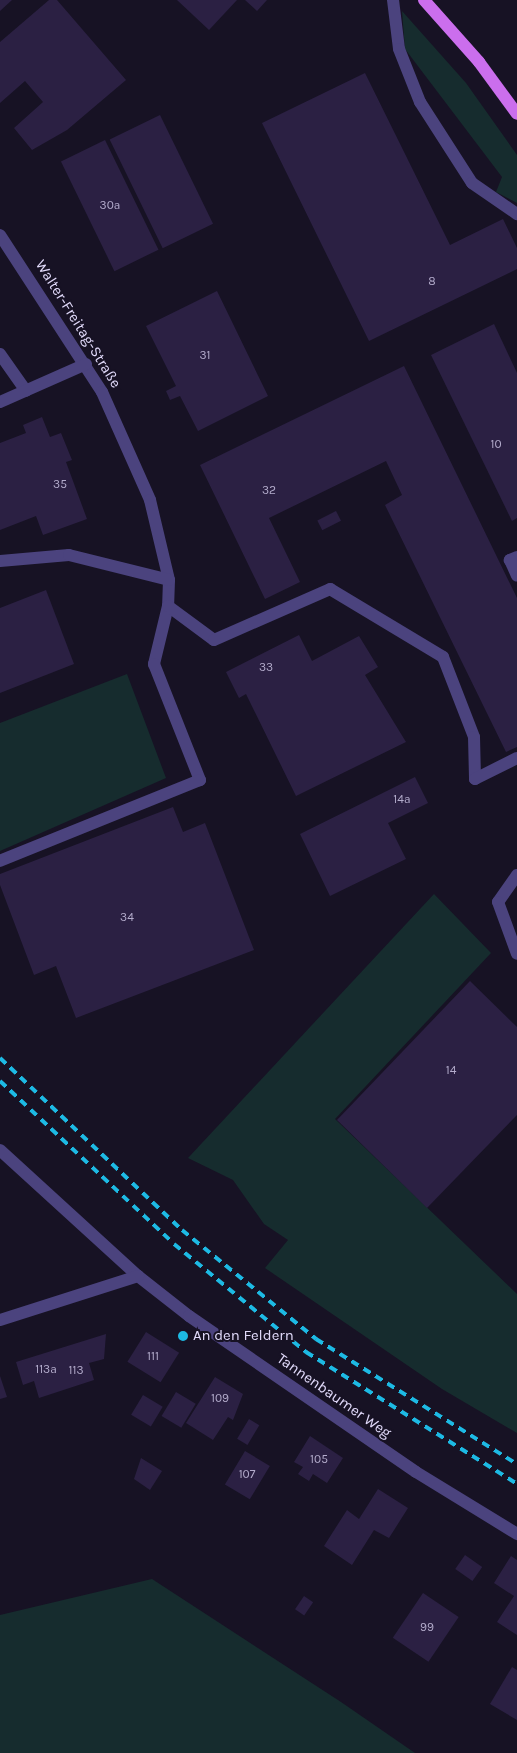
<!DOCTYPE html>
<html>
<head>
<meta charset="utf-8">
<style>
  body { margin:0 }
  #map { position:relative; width:517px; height:1753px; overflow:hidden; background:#171224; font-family:Karla,sans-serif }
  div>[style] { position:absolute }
  .green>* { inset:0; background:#162c2e }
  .building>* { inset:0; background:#2b2043; transform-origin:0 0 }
  .minor>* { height:12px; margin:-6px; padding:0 6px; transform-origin:6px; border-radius:6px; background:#4b437e }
  .major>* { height:12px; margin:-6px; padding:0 6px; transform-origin:6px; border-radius:6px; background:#cb6eed }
  .rail>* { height:4px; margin-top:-2px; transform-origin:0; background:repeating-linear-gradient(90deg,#1dbae4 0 8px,transparent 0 14px) }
  .dots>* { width:14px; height:14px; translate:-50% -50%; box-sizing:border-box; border:2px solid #171224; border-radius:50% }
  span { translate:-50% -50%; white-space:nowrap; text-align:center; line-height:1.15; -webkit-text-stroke:4px #171224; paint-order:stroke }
  .number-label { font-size:12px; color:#b4accc }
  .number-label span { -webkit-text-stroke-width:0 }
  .street-label { font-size:15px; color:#e1dafa }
  .poi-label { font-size:15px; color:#e1dafa }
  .left { translate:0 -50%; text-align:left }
</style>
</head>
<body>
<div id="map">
  <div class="green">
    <i style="clip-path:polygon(402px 11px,466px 83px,517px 155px,517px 203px,496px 192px,502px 177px,405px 49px)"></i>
    <i style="clip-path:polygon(127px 674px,166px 778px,0 851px,0 723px)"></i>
    <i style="clip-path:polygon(434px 894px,491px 953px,335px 1119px,517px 1294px,517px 1433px,442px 1389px,265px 1268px,288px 1240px,264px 1224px,233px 1180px,188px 1158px)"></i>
    <i style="clip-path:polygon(152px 1579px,341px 1702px,415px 1753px,0 1753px,0 1615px)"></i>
  </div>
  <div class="building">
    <i style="clip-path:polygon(0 0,12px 0,0 11px)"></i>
    <i style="clip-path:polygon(49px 0,57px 0,126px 80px,67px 130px,32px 150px,14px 128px,43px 102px,25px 81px,0 103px,0 42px)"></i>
    <i style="clip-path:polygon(177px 0,237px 0,209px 30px)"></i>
    <i style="clip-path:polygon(245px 0,267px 0,257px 11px)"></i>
    <i style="clip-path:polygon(365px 73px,450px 245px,503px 219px,517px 248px,517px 269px,369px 341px,262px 123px)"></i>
    <i style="left:160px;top:115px;width:121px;height:56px;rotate:64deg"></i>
    <i style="left:105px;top:140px;width:122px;height:49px;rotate:64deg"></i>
    <i style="clip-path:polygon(217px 291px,268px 396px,198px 431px,180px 396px,170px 400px,166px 391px,176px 386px,146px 326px)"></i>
    <i style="clip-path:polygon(494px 324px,517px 373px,517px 518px,512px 521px,431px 355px)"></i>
    <i style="clip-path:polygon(404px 366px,517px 598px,517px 747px,506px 752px,385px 505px,402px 495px,386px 461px,269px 518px,300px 582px,265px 599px,200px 465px)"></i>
    <i style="clip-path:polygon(42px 417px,50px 437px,61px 433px,72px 460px,66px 462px,87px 519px,43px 535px,36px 516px,0 530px,0 443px,26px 433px,23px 425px)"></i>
    <i style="left:336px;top:511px;width:11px;height:21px;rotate:63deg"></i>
    <i style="clip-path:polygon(46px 590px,74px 664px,0 693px,0 608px)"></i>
    <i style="clip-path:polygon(299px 635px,312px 661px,359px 636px,378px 667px,365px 675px,406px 742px,296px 796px,246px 694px,239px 698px,226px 672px)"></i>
    <i style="clip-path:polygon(415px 777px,428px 803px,388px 823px,406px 859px,330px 896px,300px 834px)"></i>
    <i style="clip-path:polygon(173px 807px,183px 832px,205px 823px,254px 950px,76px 1018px,56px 966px,34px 975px,0 885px,0 874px)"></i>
    <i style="clip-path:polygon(470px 981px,517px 1027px,517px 1115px,427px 1208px,337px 1120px)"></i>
    <i style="left:146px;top:1332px;width:39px;height:35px;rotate:32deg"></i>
    <i style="clip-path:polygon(106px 1334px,104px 1359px,89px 1363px,94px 1380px,39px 1398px,34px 1381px,23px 1385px,16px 1362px)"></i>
    <i style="clip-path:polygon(0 1376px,7px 1397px,0 1399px)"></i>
    <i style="clip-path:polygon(215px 1377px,243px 1394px,233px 1420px,228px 1417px,213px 1440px,186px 1423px)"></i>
    <i style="left:176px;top:1392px;width:23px;height:28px;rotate:31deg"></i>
    <i style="left:143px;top:1395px;width:23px;height:23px;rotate:31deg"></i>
    <i style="left:249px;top:1419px;width:12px;height:23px;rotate:31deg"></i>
    <i style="clip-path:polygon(310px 1436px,343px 1458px,327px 1483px,313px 1474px,309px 1481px,298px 1474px,303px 1467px,294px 1462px)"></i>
    <i style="left:245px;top:1451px;width:29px;height:39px;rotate:31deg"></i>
    <i style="clip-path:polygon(141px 1458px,162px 1471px,150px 1490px,134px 1479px)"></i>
    <i style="clip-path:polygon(378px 1489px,408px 1508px,389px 1538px,374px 1530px,352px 1565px,324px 1546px,347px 1510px,359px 1519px)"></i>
    <i style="left:465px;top:1555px;width:21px;height:17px;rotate:35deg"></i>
    <i style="clip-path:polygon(511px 1556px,517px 1560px,517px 1635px,497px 1622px,514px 1596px,494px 1583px)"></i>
    <i style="left:423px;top:1593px;width:43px;height:54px;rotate:34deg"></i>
    <i style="left:304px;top:1596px;width:11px;height:16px;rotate:34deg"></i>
    <i style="clip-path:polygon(512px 1667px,517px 1670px,517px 1720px,490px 1704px)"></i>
  </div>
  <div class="minor">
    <i style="left:393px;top:0;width:49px;rotate:83deg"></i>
    <i style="left:399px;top:49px;width:57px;rotate:68.4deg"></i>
    <i style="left:420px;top:102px;width:96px;rotate:57.3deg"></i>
    <i style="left:472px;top:183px;width:55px;rotate:34.6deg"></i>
    <i style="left:0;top:235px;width:187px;rotate:57deg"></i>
    <i style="left:102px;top:392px;width:118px;rotate:66deg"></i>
    <i style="left:150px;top:500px;width:82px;rotate:76.6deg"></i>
    <i style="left:169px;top:580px;width:26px;rotate:92deg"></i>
    <i style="left:168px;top:606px;width:60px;rotate:103.6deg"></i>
    <i style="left:154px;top:664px;width:125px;rotate:68.4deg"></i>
    <i style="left:200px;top:780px;width:216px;rotate:158deg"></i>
    <i style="left:0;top:354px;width:45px;rotate:54.9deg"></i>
    <i style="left:0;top:402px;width:94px;rotate:-23.8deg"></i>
    <i style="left:517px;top:557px;width:8px;rotate:157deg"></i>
    <i style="left:510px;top:560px;width:17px;rotate:66deg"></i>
    <i style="left:0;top:561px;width:69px;rotate:-5deg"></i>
    <i style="left:69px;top:555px;width:103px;rotate:14deg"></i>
    <i style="left:168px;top:606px;width:57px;rotate:36.5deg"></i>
    <i style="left:214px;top:640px;width:127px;rotate:-23.7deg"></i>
    <i style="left:330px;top:589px;width:132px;rotate:31deg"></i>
    <i style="left:443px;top:657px;width:86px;rotate:68.8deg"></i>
    <i style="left:474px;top:737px;width:42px;rotate:88.6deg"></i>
    <i style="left:475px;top:779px;width:47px;rotate:-26.6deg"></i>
    <i style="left:517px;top:875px;width:33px;rotate:125deg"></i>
    <i style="left:498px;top:902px;width:55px;rotate:69.9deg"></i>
    <i style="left:0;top:1150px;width:187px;rotate:42.4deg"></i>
    <i style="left:138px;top:1276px;width:65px;rotate:38.1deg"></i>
    <i style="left:189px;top:1316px;width:275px;rotate:34.5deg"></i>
    <i style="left:416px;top:1472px;width:119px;rotate:31.5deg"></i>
    <i style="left:0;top:1320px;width:145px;rotate:-17.7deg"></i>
  </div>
  <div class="major">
    <i style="left:424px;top:0;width:83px;rotate:48.4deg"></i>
    <i style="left:479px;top:62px;width:64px;rotate:53.8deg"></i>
  </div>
  <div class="rail">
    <i style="left:0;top:1058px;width:250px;rotate:43.4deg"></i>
    <i style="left:182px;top:1230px;width:173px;rotate:39.1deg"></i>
    <i style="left:316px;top:1339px;width:237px;rotate:31.9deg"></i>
    <i style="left:0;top:1081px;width:238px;rotate:43.1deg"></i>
    <i style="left:174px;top:1244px;width:171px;rotate:39.3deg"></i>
    <i style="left:306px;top:1352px;width:249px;rotate:32deg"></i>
  </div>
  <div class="dots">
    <i style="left:183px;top:1336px;background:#1dbae4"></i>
  </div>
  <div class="number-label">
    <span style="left:110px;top:206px">30a</span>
    <span style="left:432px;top:282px">8</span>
    <span style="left:205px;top:356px">31</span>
    <span style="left:496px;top:445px">10</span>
    <span style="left:60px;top:485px">35</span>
    <span style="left:269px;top:491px">32</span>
    <span style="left:266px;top:668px">33</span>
    <span style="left:402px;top:800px">14a</span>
    <span style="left:127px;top:918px">34</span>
    <span style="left:451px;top:1071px">14</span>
    <span style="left:153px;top:1357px">111</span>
    <span style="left:46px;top:1370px">113a</span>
    <span style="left:76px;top:1371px">113</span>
    <span style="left:220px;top:1399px">109</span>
    <span style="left:319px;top:1460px">105</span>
    <span style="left:247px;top:1475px">107</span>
    <span style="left:427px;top:1628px">99</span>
  </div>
  <div class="street-label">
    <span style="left:78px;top:324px;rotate:58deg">Walter-Freitag-Straße</span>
    <span style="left:334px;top:1396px;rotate:35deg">Tannenbaumer Weg</span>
  </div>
  <div class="poi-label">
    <span class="left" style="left:193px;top:1336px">An den Feldern</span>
  </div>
</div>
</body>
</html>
